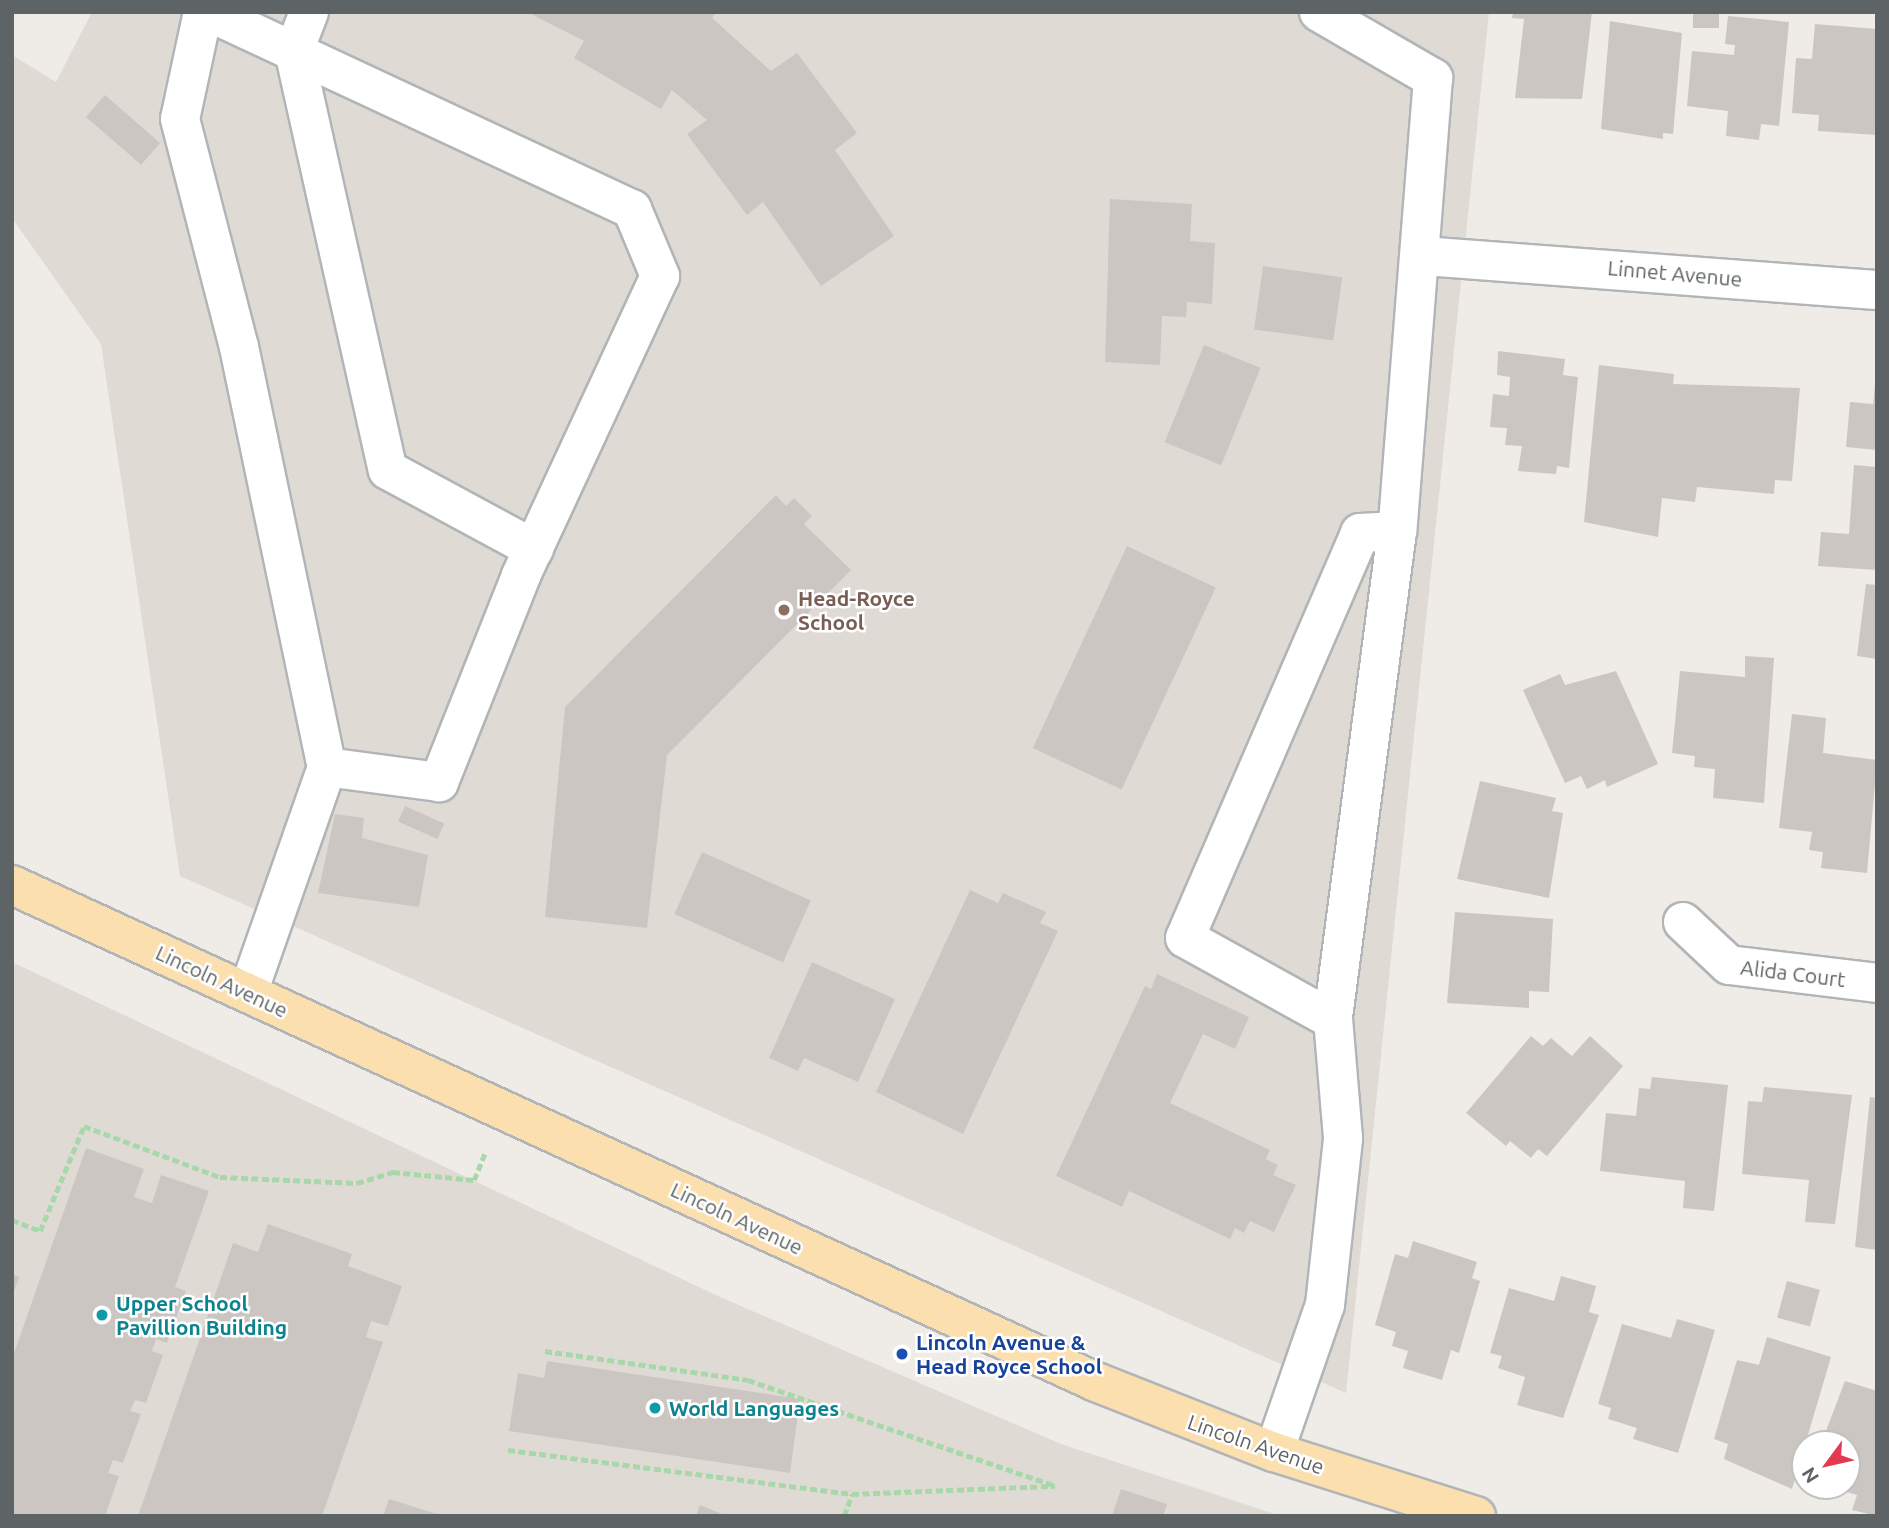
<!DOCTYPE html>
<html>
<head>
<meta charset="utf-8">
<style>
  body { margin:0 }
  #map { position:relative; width:1889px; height:1528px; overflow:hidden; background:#efebe6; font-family:Ubuntu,sans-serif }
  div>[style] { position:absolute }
  .education>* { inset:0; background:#dfdbd4 }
  .building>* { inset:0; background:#cbc6c2; transform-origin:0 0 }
  .path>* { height:4.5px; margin-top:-2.25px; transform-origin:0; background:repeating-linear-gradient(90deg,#a8d7aa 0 7px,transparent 0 10.5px) }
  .roads { filter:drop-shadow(2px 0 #b1b5b8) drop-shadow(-2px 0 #b1b5b8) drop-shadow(0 2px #b1b5b8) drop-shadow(0 -2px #b1b5b8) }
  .minor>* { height:38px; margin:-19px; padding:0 19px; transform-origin:19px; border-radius:19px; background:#fff }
  .major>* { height:38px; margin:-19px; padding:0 19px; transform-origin:19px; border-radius:19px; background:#fbdfaf }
  .dots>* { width:19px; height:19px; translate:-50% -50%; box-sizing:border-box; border:4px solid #fff; border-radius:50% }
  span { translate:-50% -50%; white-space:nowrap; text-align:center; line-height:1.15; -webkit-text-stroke:5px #fff; paint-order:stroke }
  .street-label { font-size:21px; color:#5e6366 }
  .education-label { font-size:21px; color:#785e54; font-weight:700 }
  .left { translate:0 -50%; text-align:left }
  .culture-label { font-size:21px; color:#0d838f; font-weight:700 }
  .transit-label { font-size:21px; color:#164399; font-weight:700 }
  .frame { position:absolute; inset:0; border:14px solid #5e6366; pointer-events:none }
  .north { position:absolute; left:1791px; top:1430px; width:70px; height:70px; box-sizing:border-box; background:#fff; border:2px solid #bfc1c2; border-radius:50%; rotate:237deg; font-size:19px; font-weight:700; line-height:28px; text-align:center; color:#5e6366 }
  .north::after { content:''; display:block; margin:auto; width:24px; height:32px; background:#e23a50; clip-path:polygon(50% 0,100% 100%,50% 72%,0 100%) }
</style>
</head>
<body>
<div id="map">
  <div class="education">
    <i style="clip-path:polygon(92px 12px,1489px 12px,1346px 1393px,180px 876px,101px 344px,12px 218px,12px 55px,56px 82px)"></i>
    <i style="clip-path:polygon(12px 962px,720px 1297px,1061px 1444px,1281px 1516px,12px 1516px)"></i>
  </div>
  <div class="building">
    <i style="clip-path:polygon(527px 12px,716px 12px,712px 18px,771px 71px,797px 53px,857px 133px,835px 150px,894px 236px,821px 286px,763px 202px,747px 215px,687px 134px,707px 120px,672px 90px,661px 109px,574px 58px,584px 41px)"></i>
    <i style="clip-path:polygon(1513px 12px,1592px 12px,1582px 99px,1515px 98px,1524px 19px,1512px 18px)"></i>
    <i style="left:1693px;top:12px;width:26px;height:16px"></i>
    <i style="clip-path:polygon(1728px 16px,1789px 22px,1779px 126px,1761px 124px,1759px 140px,1726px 136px,1728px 111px,1687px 106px,1692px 51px,1734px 55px,1735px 45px,1725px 44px)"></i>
    <i style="clip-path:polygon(1610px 21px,1682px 33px,1673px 134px,1663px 133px,1663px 139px,1601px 129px)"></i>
    <i style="clip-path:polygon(1815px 24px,1877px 29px,1877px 135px,1818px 131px,1819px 115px,1792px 113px,1796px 58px,1812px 59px)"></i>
    <i style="left:105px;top:95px;width:73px;height:29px;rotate:41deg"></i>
    <i style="clip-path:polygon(1110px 199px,1192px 204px,1190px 241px,1215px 243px,1212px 304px,1187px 302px,1186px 317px,1162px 316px,1160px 365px,1105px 362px)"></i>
    <i style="left:1263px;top:266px;width:80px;height:64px;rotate:8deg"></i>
    <i style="left:1204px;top:345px;width:61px;height:105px;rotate:22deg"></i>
    <i style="clip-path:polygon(1498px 351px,1565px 359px,1563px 375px,1578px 377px,1569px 468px,1557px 466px,1556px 474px,1518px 471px,1522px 446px,1505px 445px,1507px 428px,1490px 427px,1493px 394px,1509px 396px,1510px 377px,1497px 375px)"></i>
    <i style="clip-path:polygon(1599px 365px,1674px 374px,1673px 384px,1800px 388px,1792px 481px,1775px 480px,1774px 494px,1697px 487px,1695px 502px,1662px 498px,1658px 537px,1584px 522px)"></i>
    <i style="clip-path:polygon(1875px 384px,1877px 450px,1846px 447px,1850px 402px,1873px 404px)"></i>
    <i style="clip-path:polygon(1854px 465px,1877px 467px,1877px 570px,1818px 566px,1821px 532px,1849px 534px)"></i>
    <i style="clip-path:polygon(776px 495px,786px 506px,794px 498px,812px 516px,804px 524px,851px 570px,667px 755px,647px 928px,545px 917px,565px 707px)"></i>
    <i style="left:1127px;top:546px;width:98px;height:223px;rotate:25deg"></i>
    <i style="clip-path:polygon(1866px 584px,1877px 585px,1877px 659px,1857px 656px)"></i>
    <i style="clip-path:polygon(1745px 656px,1774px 658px,1764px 803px,1713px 798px,1715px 769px,1694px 767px,1695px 756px,1672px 753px,1680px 671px,1745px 677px)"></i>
    <i style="clip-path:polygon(1616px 671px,1658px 764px,1607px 787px,1605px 780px,1587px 789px,1581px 776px,1565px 783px,1523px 690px,1560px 674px,1565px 685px)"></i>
    <i style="clip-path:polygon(1792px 714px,1826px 718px,1823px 753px,1877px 760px,1867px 873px,1821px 868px,1823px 852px,1809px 850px,1812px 832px,1779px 828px)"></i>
    <i style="clip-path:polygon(1480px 781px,1556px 798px,1552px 811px,1563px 813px,1549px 898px,1457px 879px)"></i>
    <i style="left:405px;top:806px;width:43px;height:17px;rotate:24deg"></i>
    <i style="clip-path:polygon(335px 814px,364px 818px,362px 838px,428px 855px,419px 907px,318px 893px)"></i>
    <i style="left:702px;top:852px;width:119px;height:68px;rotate:24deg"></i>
    <i style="clip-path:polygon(970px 890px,998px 903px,1003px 893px,1046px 912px,1040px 923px,1058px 931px,963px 1134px,876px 1092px)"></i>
    <i style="clip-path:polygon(1455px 912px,1553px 919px,1549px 992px,1529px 991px,1529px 1008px,1447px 1003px)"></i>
    <i style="clip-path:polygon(812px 962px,895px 999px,858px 1082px,804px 1058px,798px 1071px,769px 1058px)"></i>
    <i style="clip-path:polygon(1157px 974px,1249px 1017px,1235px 1049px,1203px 1034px,1170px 1103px,1270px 1150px,1266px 1159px,1278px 1165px,1273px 1175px,1296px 1185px,1274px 1232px,1250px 1221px,1244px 1233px,1235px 1228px,1230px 1239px,1129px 1191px,1122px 1207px,1056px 1176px,1145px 986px,1151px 989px)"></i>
    <i style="clip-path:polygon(1531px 1036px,1543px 1046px,1551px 1038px,1572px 1056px,1590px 1036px,1623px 1066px,1547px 1156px,1538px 1149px,1531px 1158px,1510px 1141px,1506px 1146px,1466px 1113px)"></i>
    <i style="clip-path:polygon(1652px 1077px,1728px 1085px,1714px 1211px,1683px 1208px,1685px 1181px,1600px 1171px,1606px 1113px,1636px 1116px,1639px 1088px,1650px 1089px)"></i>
    <i style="clip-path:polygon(1764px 1087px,1852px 1095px,1835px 1224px,1805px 1222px,1809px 1180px,1742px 1174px,1748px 1101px,1762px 1102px)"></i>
    <i style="clip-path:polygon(1870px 1097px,1877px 1098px,1877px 1250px,1855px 1247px)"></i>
    <i style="clip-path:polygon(86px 1148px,144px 1169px,134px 1197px,152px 1203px,161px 1175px,209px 1191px,175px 1287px,186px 1291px,167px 1343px,156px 1339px,152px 1351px,163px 1355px,146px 1403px,135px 1400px,130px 1411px,141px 1414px,123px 1463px,113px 1460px,108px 1473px,119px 1476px,105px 1516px,12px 1516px,12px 1359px)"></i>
    <i style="clip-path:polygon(268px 1224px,352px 1254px,348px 1266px,402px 1286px,388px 1326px,371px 1321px,366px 1337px,383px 1342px,322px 1516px,138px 1516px,233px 1243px,258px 1252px)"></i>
    <i style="clip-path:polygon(1413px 1241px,1477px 1262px,1472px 1278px,1480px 1281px,1459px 1353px,1451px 1350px,1442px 1380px,1403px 1368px,1408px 1351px,1392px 1346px,1396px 1332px,1375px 1325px,1395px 1254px,1408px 1258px)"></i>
    <i style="clip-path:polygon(12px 1274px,19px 1277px,13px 1294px,12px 1294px)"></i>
    <i style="clip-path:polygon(1561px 1276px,1596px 1286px,1589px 1312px,1599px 1315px,1563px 1418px,1517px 1405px,1525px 1377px,1498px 1368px,1502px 1356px,1490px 1353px,1509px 1288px,1554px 1301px)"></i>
    <i style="left:1787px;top:1281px;width:34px;height:38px;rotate:15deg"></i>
    <i style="clip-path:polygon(1677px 1319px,1715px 1330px,1678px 1453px,1633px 1439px,1637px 1428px,1608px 1419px,1611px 1408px,1598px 1404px,1622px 1324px,1671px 1338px)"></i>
    <i style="clip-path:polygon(1767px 1337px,1831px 1357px,1792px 1489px,1724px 1459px,1728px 1444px,1714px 1439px,1737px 1360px,1759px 1365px)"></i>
    <i style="clip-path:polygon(547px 1361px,800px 1399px,790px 1473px,509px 1431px,518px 1373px,544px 1378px)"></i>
    <i style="clip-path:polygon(1845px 1381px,1877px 1391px,1877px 1516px,1852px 1510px,1857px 1495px,1829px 1487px,1847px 1486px,1847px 1444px,1821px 1444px)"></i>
    <i style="clip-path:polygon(1121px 1489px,1167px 1504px,1163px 1516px,1112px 1516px)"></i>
    <i style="clip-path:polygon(389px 1499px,440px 1515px,440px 1516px,383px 1516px)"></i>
    <i style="clip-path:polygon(700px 1505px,727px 1516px,696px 1516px)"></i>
  </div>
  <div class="path">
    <i style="left:12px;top:1220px;width:30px;rotate:21deg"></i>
    <i style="left:40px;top:1231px;width:114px;rotate:-67.3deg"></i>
    <i style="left:84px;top:1126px;width:145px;rotate:20.6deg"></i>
    <i style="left:220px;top:1177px;width:137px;rotate:2.5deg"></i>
    <i style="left:357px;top:1183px;width:38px;rotate:-17deg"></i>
    <i style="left:393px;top:1172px;width:81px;rotate:5.6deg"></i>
    <i style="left:474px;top:1180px;width:29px;rotate:-68deg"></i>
    <i style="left:545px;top:1351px;width:205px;rotate:8.1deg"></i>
    <i style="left:748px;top:1380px;width:323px;rotate:19deg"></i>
    <i style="left:508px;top:1450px;width:347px;rotate:7.3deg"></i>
    <i style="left:852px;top:1494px;width:203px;rotate:-2.3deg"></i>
    <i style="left:844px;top:1516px;width:23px;rotate:-70deg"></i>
  </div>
  <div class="roads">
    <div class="minor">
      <i style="left:203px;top:12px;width:109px;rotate:102.1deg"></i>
      <i style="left:180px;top:119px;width:236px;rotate:75.5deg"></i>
      <i style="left:239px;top:347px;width:429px;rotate:78.2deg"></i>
      <i style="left:327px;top:767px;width:239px;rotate:109.3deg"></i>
      <i style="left:209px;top:12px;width:467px;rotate:25deg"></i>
      <i style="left:632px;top:209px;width:73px;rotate:67.3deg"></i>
      <i style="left:660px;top:276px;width:331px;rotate:114.9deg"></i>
      <i style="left:521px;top:576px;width:222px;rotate:111.7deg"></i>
      <i style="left:439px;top:782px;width:113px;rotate:-172.4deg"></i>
      <i style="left:309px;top:12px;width:42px;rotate:111deg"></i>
      <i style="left:294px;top:51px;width:429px;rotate:77.4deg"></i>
      <i style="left:388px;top:470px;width:166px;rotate:28.4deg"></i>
      <i style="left:1319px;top:12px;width:132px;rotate:30.1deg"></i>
      <i style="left:1433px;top:78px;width:454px;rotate:94.5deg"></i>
      <i style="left:1397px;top:531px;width:493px;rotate:97.5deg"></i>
      <i style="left:1424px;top:256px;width:454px;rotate:4.3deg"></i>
      <i style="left:1683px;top:922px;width:63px;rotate:43.1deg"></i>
      <i style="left:1729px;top:965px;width:149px;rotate:6.9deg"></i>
      <i style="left:1274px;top:1452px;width:156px;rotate:-70.9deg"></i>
      <i style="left:1325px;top:1305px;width:168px;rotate:-83.8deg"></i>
      <i style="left:1343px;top:1138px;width:118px;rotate:-94.8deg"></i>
      <i style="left:1333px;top:1020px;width:169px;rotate:-151deg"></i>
      <i style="left:1185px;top:938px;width:441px;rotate:-66.6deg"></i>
      <i style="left:1360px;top:533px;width:37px;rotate:-3deg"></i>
    </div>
    <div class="major">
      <i style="left:12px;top:885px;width:1193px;rotate:24.63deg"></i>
      <i style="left:1096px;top:1382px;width:191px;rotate:21.5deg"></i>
      <i style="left:1274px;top:1452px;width:212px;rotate:17.6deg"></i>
    </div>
  </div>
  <div class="dots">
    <i style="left:784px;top:610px;background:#8d6e63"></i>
    <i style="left:102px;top:1315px;background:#0f9aa8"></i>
    <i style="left:902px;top:1354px;background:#1a4fb4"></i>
    <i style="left:655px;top:1408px;background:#0f9aa8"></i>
  </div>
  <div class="street-label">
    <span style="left:1675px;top:273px;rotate:5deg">Linnet Avenue</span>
    <span style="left:1793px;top:973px;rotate:7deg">Alida Court</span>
    <span style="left:222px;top:981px;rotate:25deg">Lincoln Avenue</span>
    <span style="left:737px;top:1218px;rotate:25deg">Lincoln Avenue</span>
    <span style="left:1256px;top:1444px;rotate:19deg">Lincoln Avenue</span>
  </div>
  <div class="education-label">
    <span class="left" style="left:798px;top:610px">Head-Royce<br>School</span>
  </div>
  <div class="culture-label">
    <span class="left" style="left:116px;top:1315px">Upper School<br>Pavillion Building</span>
    <span class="left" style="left:669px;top:1408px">World Languages</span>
  </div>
  <div class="transit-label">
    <span class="left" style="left:916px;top:1354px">Lincoln Avenue &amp;<br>Head Royce School</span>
  </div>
  <div class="frame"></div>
  <div class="north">N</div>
</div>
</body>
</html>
